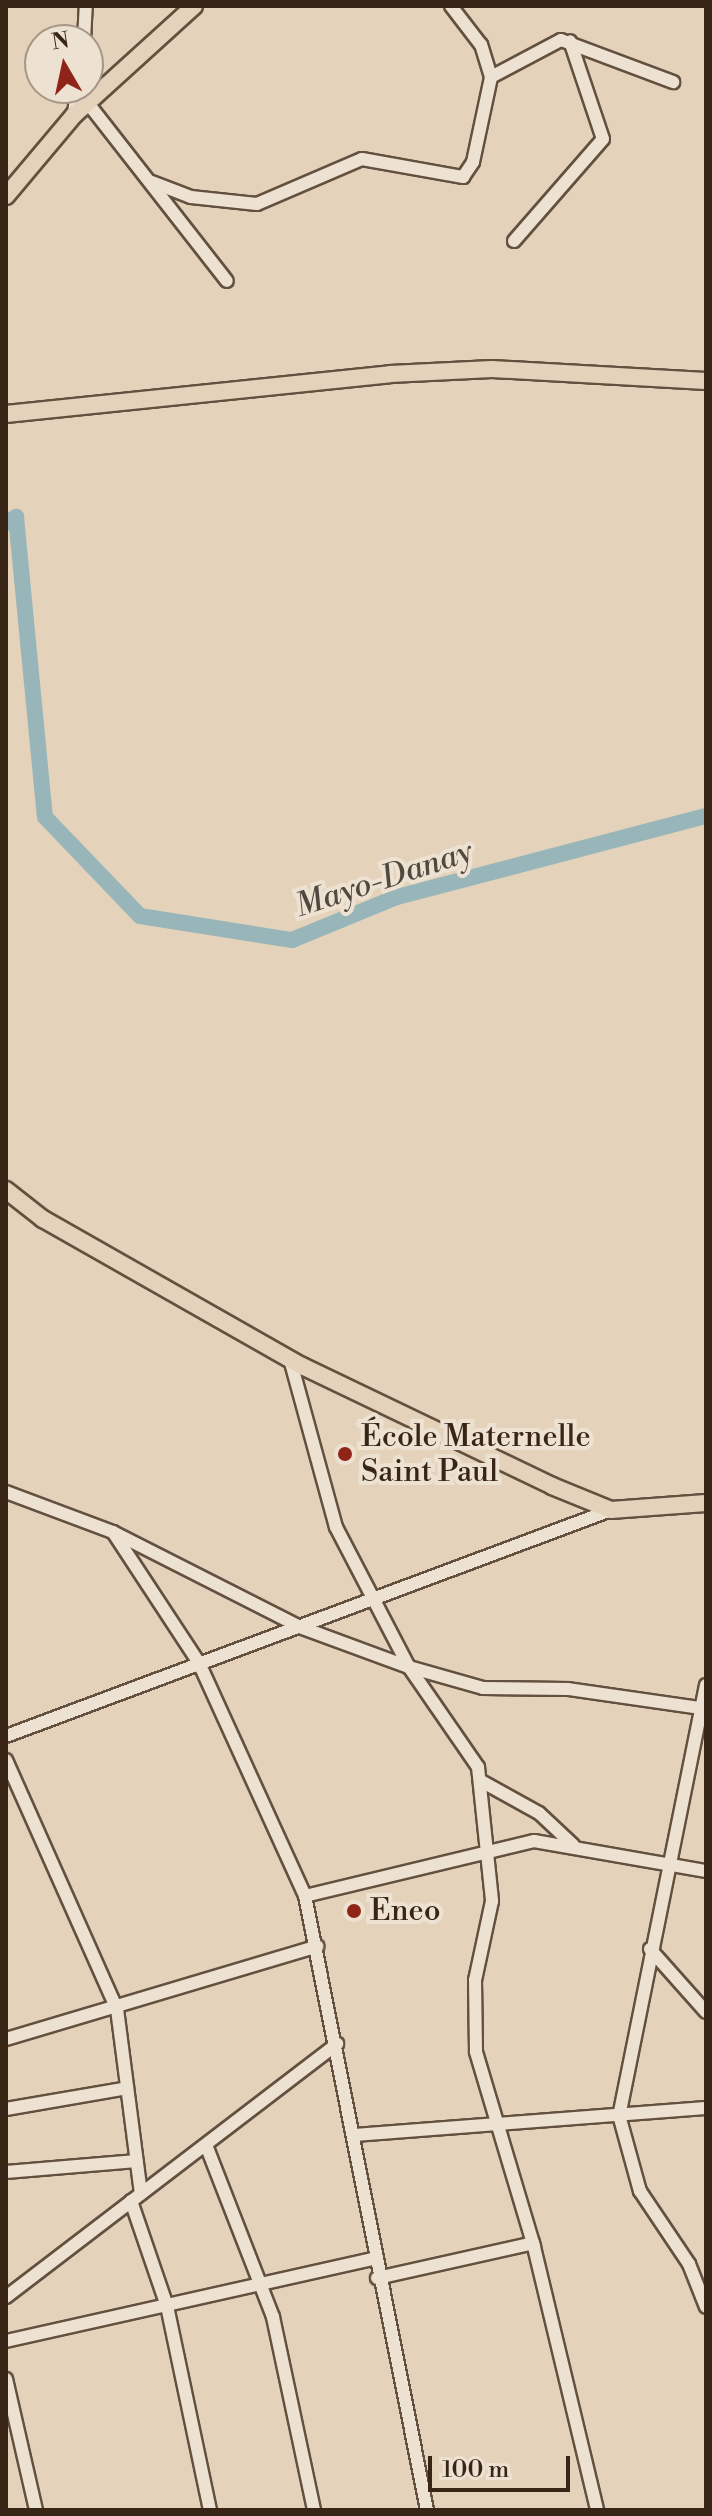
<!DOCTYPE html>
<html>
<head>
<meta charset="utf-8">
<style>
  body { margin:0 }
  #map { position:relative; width:712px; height:2516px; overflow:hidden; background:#e4d3ba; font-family:"Libre Bodoni",serif }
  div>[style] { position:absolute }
  .river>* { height:16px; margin:-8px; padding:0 8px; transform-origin:8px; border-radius:8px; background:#98b6b9 }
  .roads { filter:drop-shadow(2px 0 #63503f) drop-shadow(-2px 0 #63503f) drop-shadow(0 2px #63503f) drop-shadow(0 -2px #63503f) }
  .minor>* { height:12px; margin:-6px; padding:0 6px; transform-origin:6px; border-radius:6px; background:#ede2d2 }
  .major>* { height:16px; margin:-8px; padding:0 8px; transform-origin:8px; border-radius:8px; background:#e4d3ba }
  .dots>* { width:22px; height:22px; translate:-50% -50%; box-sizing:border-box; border:4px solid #ede2d2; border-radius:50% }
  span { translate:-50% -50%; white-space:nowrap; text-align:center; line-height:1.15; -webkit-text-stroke:8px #ede2d2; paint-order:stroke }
  .poi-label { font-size:30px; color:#382516 }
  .left { translate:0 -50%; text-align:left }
  .water-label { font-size:32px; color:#50493f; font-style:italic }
  .frame { position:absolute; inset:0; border:8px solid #382516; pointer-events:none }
  .north { position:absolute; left:24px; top:24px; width:80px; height:80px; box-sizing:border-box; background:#ede2d2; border:2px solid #a59687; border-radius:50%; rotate:351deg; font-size:22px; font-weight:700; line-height:32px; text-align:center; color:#382516 }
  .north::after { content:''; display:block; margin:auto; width:28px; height:36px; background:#8f2418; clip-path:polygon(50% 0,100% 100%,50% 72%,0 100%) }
  .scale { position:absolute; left:428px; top:2456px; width:142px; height:36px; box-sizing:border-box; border:4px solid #382516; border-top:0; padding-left:10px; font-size:24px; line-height:28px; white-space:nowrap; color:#382516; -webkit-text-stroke:6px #ede2d2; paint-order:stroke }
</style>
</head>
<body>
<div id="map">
  <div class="river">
    <i style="left:6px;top:523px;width:12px;rotate:-31deg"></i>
    <i style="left:16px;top:517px;width:301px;rotate:84.5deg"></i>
    <i style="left:45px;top:817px;width:137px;rotate:46.2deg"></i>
    <i style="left:140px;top:916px;width:154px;rotate:9deg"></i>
    <i style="left:292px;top:940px;width:113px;rotate:-22.3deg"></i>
    <i style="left:397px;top:897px;width:319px;rotate:-14.7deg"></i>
  </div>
  <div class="roads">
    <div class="minor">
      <i style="left:84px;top:40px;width:34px;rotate:-87deg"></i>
      <i style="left:491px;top:77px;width:79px;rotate:-27.9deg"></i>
      <i style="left:561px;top:40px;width:120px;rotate:20.6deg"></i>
      <i style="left:87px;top:102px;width:227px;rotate:52deg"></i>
      <i style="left:74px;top:115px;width:27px;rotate:-84deg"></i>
      <i style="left:152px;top:182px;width:42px;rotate:21deg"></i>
      <i style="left:191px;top:197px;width:66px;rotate:6.1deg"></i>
      <i style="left:257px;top:204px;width:114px;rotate:-23.2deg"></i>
      <i style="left:362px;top:159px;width:103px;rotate:10.1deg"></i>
      <i style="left:463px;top:177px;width:18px;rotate:-56deg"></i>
      <i style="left:473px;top:162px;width:87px;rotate:-78deg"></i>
      <i style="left:491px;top:77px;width:34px;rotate:-107deg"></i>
      <i style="left:481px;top:45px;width:49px;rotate:-127.6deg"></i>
      <i style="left:514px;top:241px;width:135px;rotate:-48.9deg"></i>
      <i style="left:603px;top:139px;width:103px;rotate:-108.6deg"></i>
      <i style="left:290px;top:1359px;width:174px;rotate:74.7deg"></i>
      <i style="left:336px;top:1527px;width:158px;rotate:62.5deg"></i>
      <i style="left:409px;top:1667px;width:121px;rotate:55.4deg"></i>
      <i style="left:478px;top:1767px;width:135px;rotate:84deg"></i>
      <i style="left:492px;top:1901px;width:81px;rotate:102.1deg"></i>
      <i style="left:475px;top:1980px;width:72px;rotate:89.2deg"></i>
      <i style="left:476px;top:2052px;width:203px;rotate:73.4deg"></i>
      <i style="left:534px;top:2247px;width:270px;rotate:76.5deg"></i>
      <i style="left:6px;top:1492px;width:114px;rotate:20.5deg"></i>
      <i style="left:113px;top:1532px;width:210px;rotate:26.9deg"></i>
      <i style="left:300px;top:1627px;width:116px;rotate:20.2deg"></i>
      <i style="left:409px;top:1667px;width:77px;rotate:15.8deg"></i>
      <i style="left:483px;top:1688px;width:85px;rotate:0.7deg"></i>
      <i style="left:568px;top:1689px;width:139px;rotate:8.2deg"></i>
      <i style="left:113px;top:1532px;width:157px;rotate:56.7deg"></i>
      <i style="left:199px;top:1663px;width:256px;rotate:65.5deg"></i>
      <i style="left:305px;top:1896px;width:626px;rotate:78.76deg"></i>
      <i style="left:706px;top:1685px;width:439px;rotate:101.4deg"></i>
      <i style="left:619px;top:2115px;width:79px;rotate:74.6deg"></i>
      <i style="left:640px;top:2191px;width:88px;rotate:56.1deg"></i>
      <i style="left:689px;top:2264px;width:46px;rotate:68.4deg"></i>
      <i style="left:6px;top:1736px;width:646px;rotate:-20.48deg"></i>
      <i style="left:6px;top:1760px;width:273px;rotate:66deg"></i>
      <i style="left:117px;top:2009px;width:186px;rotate:82.6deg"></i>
      <i style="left:481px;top:1781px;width:66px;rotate:28.9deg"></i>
      <i style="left:539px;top:1813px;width:47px;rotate:43.3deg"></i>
      <i style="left:305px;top:1896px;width:236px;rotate:-13.5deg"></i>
      <i style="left:534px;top:1841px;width:175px;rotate:9.9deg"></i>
      <i style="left:650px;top:1949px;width:84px;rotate:48.4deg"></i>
      <i style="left:6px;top:2039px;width:325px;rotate:-16.6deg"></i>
      <i style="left:6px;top:2109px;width:123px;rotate:-9.8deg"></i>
      <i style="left:354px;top:2135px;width:353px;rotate:-4.4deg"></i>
      <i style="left:206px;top:2145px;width:185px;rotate:68.7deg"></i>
      <i style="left:273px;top:2317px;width:197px;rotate:78deg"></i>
      <i style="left:6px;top:2172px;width:131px;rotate:-4.8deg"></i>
      <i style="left:131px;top:2201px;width:111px;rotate:71.1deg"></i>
      <i style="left:167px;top:2306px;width:208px;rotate:78.1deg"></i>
      <i style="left:377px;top:2278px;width:160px;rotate:-12.6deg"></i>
      <i style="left:6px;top:2297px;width:417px;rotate:-37.4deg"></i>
      <i style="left:6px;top:2341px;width:376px;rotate:-12.6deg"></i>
      <i style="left:6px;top:2379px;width:134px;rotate:77.1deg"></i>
    </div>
    <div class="major">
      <i style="left:6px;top:196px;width:106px;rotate:-50deg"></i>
      <i style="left:74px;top:115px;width:162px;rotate:-42.2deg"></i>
      <i style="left:6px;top:414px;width:386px;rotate:-5.9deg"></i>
      <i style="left:390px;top:374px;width:102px;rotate:-2.8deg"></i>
      <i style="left:492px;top:369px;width:214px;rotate:3.2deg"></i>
      <i style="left:6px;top:1190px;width:47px;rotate:38.1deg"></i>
      <i style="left:43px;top:1219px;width:298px;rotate:29.6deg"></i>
      <i style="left:302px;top:1366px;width:277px;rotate:25.6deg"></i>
      <i style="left:552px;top:1486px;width:64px;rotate:22.1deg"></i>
      <i style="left:611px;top:1510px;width:95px;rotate:-4.2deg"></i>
    </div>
  </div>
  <div class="dots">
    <i style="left:345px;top:1454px;background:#8f2418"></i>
    <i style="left:354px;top:1911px;background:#8f2418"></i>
  </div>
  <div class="poi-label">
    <span class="left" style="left:361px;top:1454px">École Maternelle<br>Saint Paul</span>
    <span class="left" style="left:370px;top:1911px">Eneo</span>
  </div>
  <div class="water-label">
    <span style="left:384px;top:879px;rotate:-18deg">Mayo-Danay</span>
  </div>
  <div class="frame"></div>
  <div class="north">N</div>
  <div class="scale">100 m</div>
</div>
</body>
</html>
